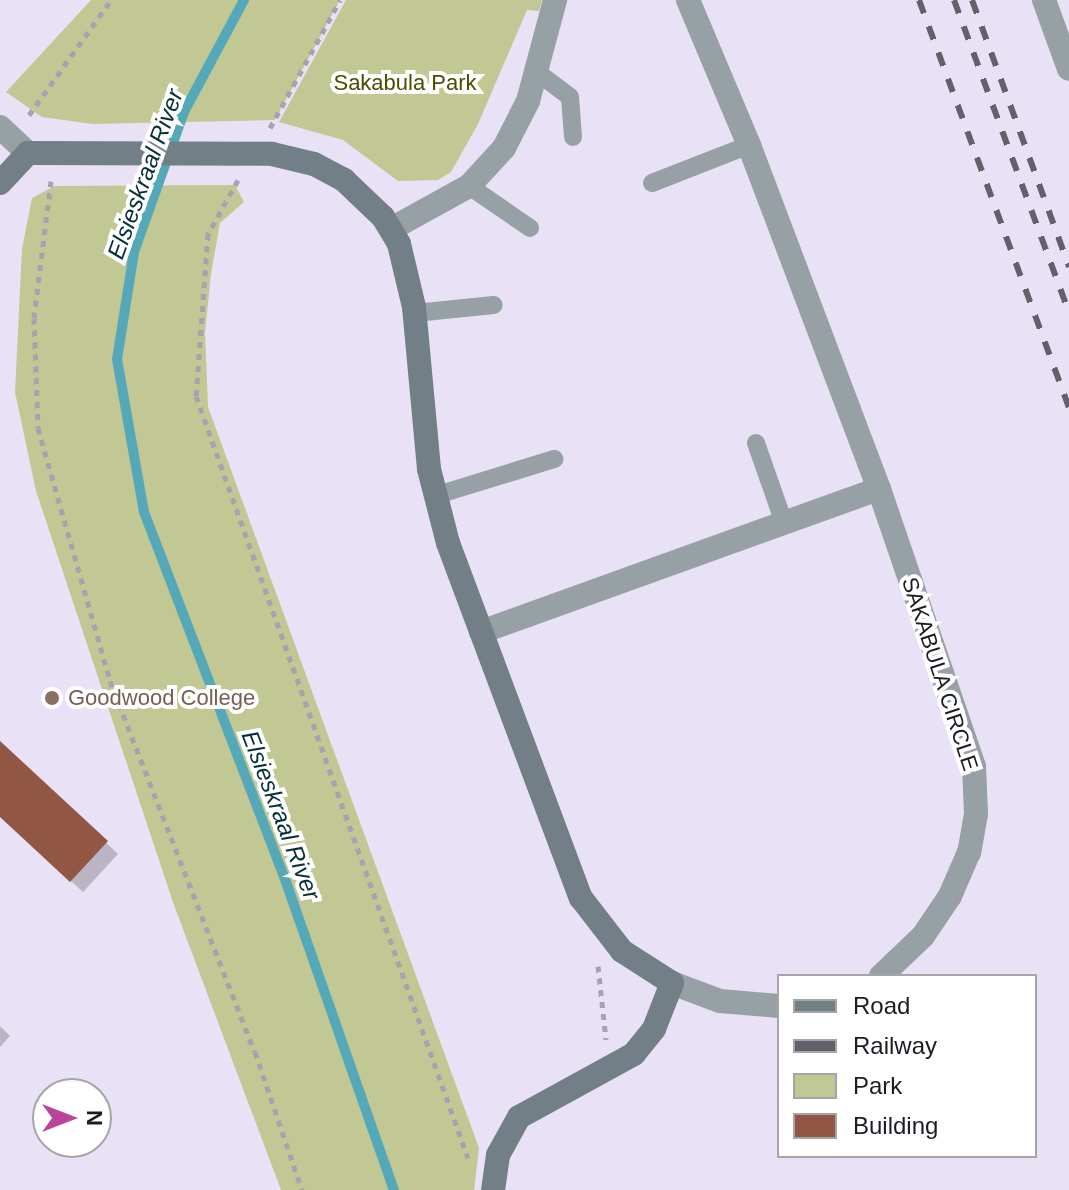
<!DOCTYPE html>
<html>
<head>
<meta charset="utf-8">
<style>
  body { margin:0 }
  #map { position:relative; width:1069px; height:1190px; overflow:hidden; background:#e9e1f5; font-family:Arial,sans-serif }
  div>[style] { position:absolute }
  .green>* { inset:0; background:#c2c893 }
  .shadow>* { inset:0; background:#0003 }
  .stream>* { height:10px; margin:-5px; padding:0 5px; transform-origin:5px; border-radius:5px; background:#55a8b8 }
  .building>* { inset:0; background:#915644 }
  .path>* { height:5px; margin-top:-2.5px; transform-origin:0; background:repeating-linear-gradient(90deg,#a7a1b0 0 6px,transparent 0 12px) }
  .lane>* { height:18px; margin:-9px; padding:0 9px; transform-origin:9px; border-radius:9px; background:#97a0a5 }
  .street>* { height:24px; margin:-12px; padding:0 12px; transform-origin:12px; border-radius:12px; background:#97a0a5 }
  .secondary>* { height:24px; margin:-12px; padding:0 12px; transform-origin:12px; border-radius:12px; background:#727f86 }
  .rail>* { height:6px; margin-top:-3px; transform-origin:0; background:repeating-linear-gradient(90deg,#64606b 0 14px,transparent 0 28px) }
  .dots>* { width:22px; height:22px; translate:-50% -50%; box-sizing:border-box; border:4px solid #fff; border-radius:50% }
  span { translate:-50% -50%; white-space:nowrap; text-align:center; line-height:1.15; -webkit-text-stroke:8px #fff; paint-order:stroke }
  .park-label { font-size:22px; color:#484d00 }
  .street-label { font-size:22px; color:#1d1b22 }
  .education-label { font-size:22px; color:#785e54 }
  .left { translate:0 -50%; text-align:left }
  .water-label { font-size:24px; color:#063037; font-style:italic }
  .legend { position:absolute; left:777px; top:974px; width:260px; height:184px; box-sizing:border-box; background:#fff; border:2px solid #a5a4a7; margin:0; padding:10px 14px; list-style:none; font-size:24px; color:#1d1b22 }
  .legend li { display:flex; align-items:center; gap:16px; height:40px }
  .legend b { width:40px; border:2px solid #a5a4a7 }
  .north { position:absolute; left:32px; top:1078px; width:80px; height:80px; box-sizing:border-box; background:#fff; border:2px solid #a5a4a7; border-radius:50%; rotate:90deg; font-size:22px; font-weight:700; line-height:32px; text-align:center; color:#1d1b22 }
  .north::after { content:''; display:block; margin:auto; width:28px; height:36px; background:#bc459c; clip-path:polygon(50% 0,100% 100%,50% 72%,0 100%) }
</style>
</head>
<body>
<div id="map">
  <div class="green">
    <i style="clip-path:polygon(91px 0,340px 0,275px 120px,92px 124px,42px 117px,6px 92px)"></i>
    <i style="clip-path:polygon(346px 0,542px 0,539px 11px,527px 10px,478px 124px,451px 172px,438px 180px,398px 181px,343px 140px,279px 122px)"></i>
    <i style="clip-path:polygon(235px 185px,244px 202px,220px 223px,211px 274px,205px 332px,208px 407px,479px 1148px,474px 1190px,281px 1190px,174px 905px,36px 491px,15px 392px,22px 249px,32px 198px,55px 186px)"></i>
  </div>
  <div class="shadow">
    <i style="clip-path:polygon(0 743px,118px 854px,83px 892px,0 815px)"></i>
    <i style="clip-path:polygon(0 1026px,10px 1036px,0 1047px)"></i>
  </div>
  <div class="stream">
    <i style="left:244px;top:0;width:127px;rotate:118.2deg"></i>
    <i style="left:184px;top:112px;width:149px;rotate:109.7deg"></i>
    <i style="left:134px;top:252px;width:108px;rotate:99deg"></i>
    <i style="left:117px;top:359px;width:155px;rotate:80deg"></i>
    <i style="left:144px;top:512px;width:396px;rotate:69deg"></i>
    <i style="left:286px;top:882px;width:326px;rotate:70.7deg"></i>
  </div>
  <div class="building">
    <i style="clip-path:polygon(0 741px,108px 841px,70px 882px,0 817px)"></i>
  </div>
  <div class="path">
    <i style="left:29px;top:115px;width:141px;rotate:-54.5deg"></i>
    <i style="left:270px;top:128px;width:146px;rotate:-61.3deg"></i>
    <i style="left:238px;top:180px;width:62px;rotate:119.1deg"></i>
    <i style="left:208px;top:234px;width:162px;rotate:94.2deg"></i>
    <i style="left:196px;top:396px;width:809px;rotate:70.36deg"></i>
    <i style="left:51px;top:181px;width:138px;rotate:97.1deg"></i>
    <i style="left:34px;top:318px;width:110px;rotate:87.9deg"></i>
    <i style="left:38px;top:428px;width:263px;rotate:74.1deg"></i>
    <i style="left:110px;top:681px;width:398px;rotate:68.7deg"></i>
    <i style="left:255px;top:1052px;width:146px;rotate:71.2deg"></i>
    <i style="left:598px;top:966px;width:74px;rotate:83.8deg"></i>
  </div>
  <div class="lane">
    <i style="left:537px;top:72px;width:41px;rotate:37.1deg"></i>
    <i style="left:570px;top:97px;width:40px;rotate:85.7deg"></i>
    <i style="left:652px;top:183px;width:104px;rotate:-21.4deg"></i>
    <i style="left:469px;top:186px;width:74px;rotate:34.5deg"></i>
    <i style="left:415px;top:313px;width:79px;rotate:-5.8deg"></i>
    <i style="left:756px;top:443px;width:85px;rotate:70.7deg"></i>
    <i style="left:434px;top:496px;width:126px;rotate:-17.1deg"></i>
  </div>
  <div class="street">
    <i style="left:688px;top:0;width:157px;rotate:67.2deg"></i>
    <i style="left:749px;top:145px;width:368px;rotate:69.3deg"></i>
    <i style="left:879px;top:489px;width:293px;rotate:71.1deg"></i>
    <i style="left:974px;top:766px;width:48px;rotate:87.6deg"></i>
    <i style="left:976px;top:814px;width:39px;rotate:100deg"></i>
    <i style="left:969px;top:852px;width:48px;rotate:113.4deg"></i>
    <i style="left:950px;top:896px;width:48px;rotate:124deg"></i>
    <i style="left:923px;top:936px;width:58px;rotate:136.4deg"></i>
    <i style="left:1044px;top:0;width:73px;rotate:70.1deg"></i>
    <i style="left:0;top:127px;width:38px;rotate:43deg"></i>
    <i style="left:391px;top:229px;width:89px;rotate:-28.9deg"></i>
    <i style="left:469px;top:186px;width:52px;rotate:-47.4deg"></i>
    <i style="left:504px;top:148px;width:53px;rotate:-62.9deg"></i>
    <i style="left:528px;top:101px;width:105px;rotate:-75deg"></i>
    <i style="left:481px;top:632px;width:423px;rotate:-19.8deg"></i>
    <i style="left:672px;top:983px;width:51px;rotate:20.6deg"></i>
    <i style="left:720px;top:1001px;width:59px;rotate:4.8deg"></i>
  </div>
  <div class="secondary">
    <i style="left:0;top:183px;width:41px;rotate:-47deg"></i>
    <i style="left:28px;top:153px;width:244px;rotate:0.2deg"></i>
    <i style="left:272px;top:154px;width:43px;rotate:13.4deg"></i>
    <i style="left:314px;top:164px;width:34px;rotate:28deg"></i>
    <i style="left:344px;top:180px;width:54px;rotate:43.5deg"></i>
    <i style="left:383px;top:217px;width:31px;rotate:59deg"></i>
    <i style="left:399px;top:244px;width:65px;rotate:76.6deg"></i>
    <i style="left:414px;top:307px;width:163px;rotate:84.7deg"></i>
    <i style="left:429px;top:469px;width:76px;rotate:75.6deg"></i>
    <i style="left:448px;top:543px;width:379px;rotate:69.5deg"></i>
    <i style="left:581px;top:898px;width:67px;rotate:52.3deg"></i>
    <i style="left:622px;top:951px;width:59px;rotate:32.6deg"></i>
    <i style="left:672px;top:983px;width:49px;rotate:111.4deg"></i>
    <i style="left:654px;top:1029px;width:32px;rotate:129deg"></i>
    <i style="left:634px;top:1054px;width:131px;rotate:151.3deg"></i>
    <i style="left:519px;top:1117px;width:43px;rotate:118.9deg"></i>
    <i style="left:498px;top:1155px;width:35px;rotate:98deg"></i>
  </div>
  <div class="rail">
    <i style="left:919px;top:0;width:434px;rotate:69.8deg"></i>
    <i style="left:954px;top:0;width:333px;rotate:69.8deg"></i>
    <i style="left:972px;top:0;width:284px;rotate:70deg"></i>
  </div>
  <div class="dots">
    <i style="left:52px;top:698px;background:#8d6e63"></i>
  </div>
  <div class="park-label">
    <span style="left:405px;top:83px">Sakabula Park</span>
  </div>
  <div class="street-label">
    <span style="left:940px;top:674px;rotate:72deg">SAKABULA CIRCLE</span>
  </div>
  <div class="education-label">
    <span class="left" style="left:68px;top:698px">Goodwood College</span>
  </div>
  <div class="water-label">
    <span style="left:145px;top:174px;rotate:-70deg">Elsieskraal River</span>
    <span style="left:281px;top:815px;rotate:69deg">Elsieskraal River</span>
  </div>
  <ul class="legend">
  <li><b style="height:10px;background:#727f86"></b>Road</li>
  <li><b style="height:10px;background:#64606b"></b>Railway</li>
  <li><b style="height:22px;background:#c2c893"></b>Park</li>
  <li><b style="height:22px;background:#915644"></b>Building</li>
  </ul>
  <div class="north">N</div>
</div>
</body>
</html>
